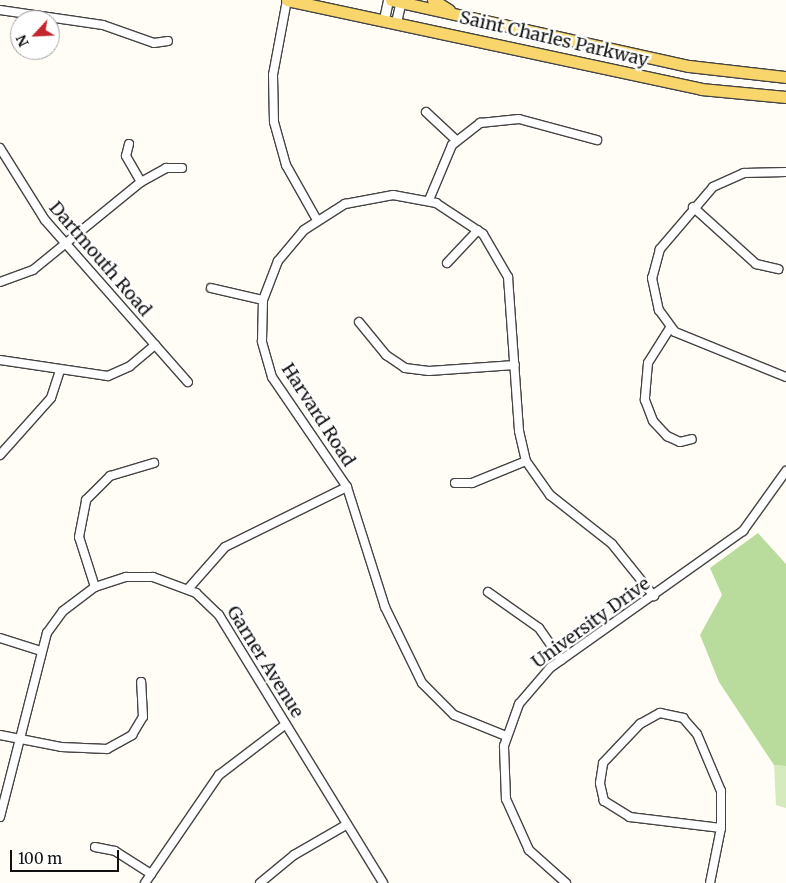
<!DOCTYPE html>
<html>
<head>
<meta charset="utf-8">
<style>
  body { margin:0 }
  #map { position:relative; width:786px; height:883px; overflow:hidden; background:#fffdf5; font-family:Merriweather,serif }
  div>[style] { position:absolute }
  .green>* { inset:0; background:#d5ebbd }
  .forest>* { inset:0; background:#b9dc9c }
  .roads { filter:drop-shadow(1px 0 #444) drop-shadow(-1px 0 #444) drop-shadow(0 1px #444) drop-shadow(0 -1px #444) }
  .minor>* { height:8px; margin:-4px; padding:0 4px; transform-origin:4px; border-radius:4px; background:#fff }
  .tertiary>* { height:9px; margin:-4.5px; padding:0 4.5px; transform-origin:4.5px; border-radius:4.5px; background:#fff }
  .primary>* { height:11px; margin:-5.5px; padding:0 5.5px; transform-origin:5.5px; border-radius:5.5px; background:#f9d66b }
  span { translate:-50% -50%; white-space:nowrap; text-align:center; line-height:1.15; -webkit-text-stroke:5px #fff; paint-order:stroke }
  .street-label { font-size:18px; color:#111 }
  .north { position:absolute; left:10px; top:10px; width:50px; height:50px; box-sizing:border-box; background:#fff; border:1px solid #a0a0a0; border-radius:50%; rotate:245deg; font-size:14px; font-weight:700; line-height:20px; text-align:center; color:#111 }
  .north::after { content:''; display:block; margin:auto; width:18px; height:22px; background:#c4262e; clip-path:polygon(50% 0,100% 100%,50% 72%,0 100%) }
  .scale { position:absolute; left:10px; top:850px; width:109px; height:22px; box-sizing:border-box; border:2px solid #111; border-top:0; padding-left:6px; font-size:15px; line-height:18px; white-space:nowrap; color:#111; -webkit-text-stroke:4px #fff; paint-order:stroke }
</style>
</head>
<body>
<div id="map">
  <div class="green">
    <i style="clip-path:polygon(774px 765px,786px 766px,786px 808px,776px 805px)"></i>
  </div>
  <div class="forest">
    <i style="clip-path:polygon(758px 533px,786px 564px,786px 766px,774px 765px,719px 682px,700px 635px,722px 595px,710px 568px)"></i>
  </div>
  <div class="roads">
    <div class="minor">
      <i style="left:287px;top:0;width:76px;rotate:100.6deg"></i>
      <i style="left:273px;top:75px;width:47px;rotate:88.8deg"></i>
      <i style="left:274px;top:122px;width:45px;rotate:74.4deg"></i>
      <i style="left:286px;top:165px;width:63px;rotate:60.6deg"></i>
      <i style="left:0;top:10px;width:104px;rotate:8.3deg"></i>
      <i style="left:103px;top:25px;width:54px;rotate:19.4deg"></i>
      <i style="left:154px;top:43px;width:14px;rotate:-8deg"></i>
      <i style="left:426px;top:112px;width:41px;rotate:43deg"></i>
      <i style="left:129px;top:144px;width:12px;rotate:104deg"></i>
      <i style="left:126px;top:156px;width:30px;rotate:60deg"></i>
      <i style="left:0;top:148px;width:85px;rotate:58deg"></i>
      <i style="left:45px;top:220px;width:216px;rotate:48.6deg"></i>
      <i style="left:786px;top:172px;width:42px;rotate:178.6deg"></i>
      <i style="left:744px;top:173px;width:34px;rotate:156deg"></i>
      <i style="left:713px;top:187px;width:82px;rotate:130.5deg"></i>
      <i style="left:660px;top:249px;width:30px;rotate:105deg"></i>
      <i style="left:652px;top:278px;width:33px;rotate:78deg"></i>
      <i style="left:659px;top:310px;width:27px;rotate:54deg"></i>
      <i style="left:675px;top:332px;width:120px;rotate:22.1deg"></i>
      <i style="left:429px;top:200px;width:60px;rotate:-67.3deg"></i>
      <i style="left:452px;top:145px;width:36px;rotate:-38deg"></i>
      <i style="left:480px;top:123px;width:39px;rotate:-6deg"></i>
      <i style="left:519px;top:119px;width:81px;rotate:15.1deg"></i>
      <i style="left:693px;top:207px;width:85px;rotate:42.1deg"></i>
      <i style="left:756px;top:264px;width:23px;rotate:13deg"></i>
      <i style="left:447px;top:263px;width:45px;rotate:-46.8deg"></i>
      <i style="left:0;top:282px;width:35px;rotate:-20deg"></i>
      <i style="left:33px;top:270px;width:139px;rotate:-39.2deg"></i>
      <i style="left:141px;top:182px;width:29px;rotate:-29deg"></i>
      <i style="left:166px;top:168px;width:16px"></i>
      <i style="left:211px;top:288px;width:53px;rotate:13deg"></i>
      <i style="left:359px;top:322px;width:43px;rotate:50.7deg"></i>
      <i style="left:386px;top:355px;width:23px;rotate:34deg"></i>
      <i style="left:405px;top:368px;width:24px;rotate:7deg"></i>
      <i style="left:429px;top:371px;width:86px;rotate:-4deg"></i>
      <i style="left:670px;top:328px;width:41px;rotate:122.2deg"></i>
      <i style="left:648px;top:363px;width:37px;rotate:95deg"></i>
      <i style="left:645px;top:400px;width:22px;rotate:69deg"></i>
      <i style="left:653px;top:421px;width:21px;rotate:47deg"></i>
      <i style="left:667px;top:436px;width:14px;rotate:25deg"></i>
      <i style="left:680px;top:442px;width:12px;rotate:-14deg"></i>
      <i style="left:0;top:360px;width:109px;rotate:8.4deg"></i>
      <i style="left:108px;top:376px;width:24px;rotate:-24deg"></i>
      <i style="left:130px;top:366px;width:33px;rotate:-40deg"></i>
      <i style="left:0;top:455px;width:76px;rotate:-48.2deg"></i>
      <i style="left:51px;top:398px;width:29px;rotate:-72deg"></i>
      <i style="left:455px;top:483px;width:17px"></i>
      <i style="left:472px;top:483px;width:58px;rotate:-22.2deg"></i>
      <i style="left:95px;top:587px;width:52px;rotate:-107.7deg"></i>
      <i style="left:79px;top:537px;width:38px;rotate:-79deg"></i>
      <i style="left:86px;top:500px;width:34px;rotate:-45deg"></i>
      <i style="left:110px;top:476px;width:46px;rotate:-16.5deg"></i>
      <i style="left:188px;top:589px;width:56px;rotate:-48.6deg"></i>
      <i style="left:225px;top:547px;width:136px;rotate:-26.2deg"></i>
      <i style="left:488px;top:592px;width:62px;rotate:35.2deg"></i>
      <i style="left:539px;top:628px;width:39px;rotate:55deg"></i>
      <i style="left:0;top:638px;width:43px;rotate:17.6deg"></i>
      <i style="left:660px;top:713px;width:24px;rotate:12deg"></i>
      <i style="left:683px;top:718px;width:21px;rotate:49deg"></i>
      <i style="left:697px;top:734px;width:62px;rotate:67.2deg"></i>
      <i style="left:721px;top:791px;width:37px;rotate:90deg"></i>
      <i style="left:721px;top:828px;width:92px;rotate:-173.1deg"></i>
      <i style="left:630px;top:817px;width:31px;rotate:-148deg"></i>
      <i style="left:604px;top:801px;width:18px;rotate:-103deg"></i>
      <i style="left:600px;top:783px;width:20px;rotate:-81deg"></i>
      <i style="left:603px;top:763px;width:54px;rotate:-46.5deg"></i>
      <i style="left:640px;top:724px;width:23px;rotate:-29deg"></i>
      <i style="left:0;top:735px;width:62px;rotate:11.1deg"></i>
      <i style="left:61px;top:747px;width:46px;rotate:2.5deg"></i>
      <i style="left:107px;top:749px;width:29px;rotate:-29deg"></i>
      <i style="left:132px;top:735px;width:21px;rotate:-59deg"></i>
      <i style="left:143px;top:717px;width:35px;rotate:-93deg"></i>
      <i style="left:506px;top:736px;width:56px;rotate:-158deg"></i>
      <i style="left:454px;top:715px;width:45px;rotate:-135deg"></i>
      <i style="left:422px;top:683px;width:85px;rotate:-116deg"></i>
      <i style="left:385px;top:607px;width:126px;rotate:-107.6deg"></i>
      <i style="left:347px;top:487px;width:133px;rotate:-124.3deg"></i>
      <i style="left:272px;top:377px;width:37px;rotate:-106deg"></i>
      <i style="left:262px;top:341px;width:41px;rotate:-88.6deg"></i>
      <i style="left:263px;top:300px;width:42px;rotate:-69deg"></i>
      <i style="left:278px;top:261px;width:40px;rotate:-50deg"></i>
      <i style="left:304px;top:230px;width:49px;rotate:-32.4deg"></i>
      <i style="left:345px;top:204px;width:49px;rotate:-10.6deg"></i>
      <i style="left:393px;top:195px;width:44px;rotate:10.5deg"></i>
      <i style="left:436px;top:203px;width:56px;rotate:33.4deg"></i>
      <i style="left:483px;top:234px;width:50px;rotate:59.8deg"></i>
      <i style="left:508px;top:277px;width:154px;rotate:85.9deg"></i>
      <i style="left:519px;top:431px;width:31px;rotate:77deg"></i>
      <i style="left:526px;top:461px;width:42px;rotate:54.8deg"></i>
      <i style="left:550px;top:495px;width:79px;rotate:38.3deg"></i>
      <i style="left:612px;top:544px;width:67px;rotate:51.1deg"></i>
      <i style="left:0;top:817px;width:190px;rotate:-75.7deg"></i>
      <i style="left:47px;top:633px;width:27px;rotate:-54deg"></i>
      <i style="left:63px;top:611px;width:40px;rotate:-37deg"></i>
      <i style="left:95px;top:587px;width:33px;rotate:-18deg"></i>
      <i style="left:126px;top:577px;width:27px"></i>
      <i style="left:153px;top:577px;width:46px;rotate:20.4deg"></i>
      <i style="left:196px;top:593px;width:32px;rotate:44deg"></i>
      <i style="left:219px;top:615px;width:314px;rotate:58.5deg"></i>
      <i style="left:95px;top:847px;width:20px;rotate:11deg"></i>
      <i style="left:115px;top:851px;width:43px;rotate:32.6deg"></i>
      <i style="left:145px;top:883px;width:131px;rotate:-55.6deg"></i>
      <i style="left:219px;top:775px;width:84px;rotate:-37.3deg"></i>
      <i style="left:260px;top:883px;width:44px;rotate:-39.5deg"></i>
      <i style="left:294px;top:855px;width:60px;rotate:-30deg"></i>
      <i style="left:566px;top:883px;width:50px;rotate:-138.3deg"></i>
      <i style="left:529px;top:850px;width:56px;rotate:-114.3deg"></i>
      <i style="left:506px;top:799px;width:53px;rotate:-92.2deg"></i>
      <i style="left:504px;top:746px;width:45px;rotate:-70.3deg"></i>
      <i style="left:519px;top:704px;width:48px;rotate:-49.3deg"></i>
      <i style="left:550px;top:668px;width:237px;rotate:-35.4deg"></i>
      <i style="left:743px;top:531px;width:74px;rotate:-54.4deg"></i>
      <i style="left:710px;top:883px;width:56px;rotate:-78.7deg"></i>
    </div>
    <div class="tertiary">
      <i style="left:384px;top:19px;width:19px;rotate:-78deg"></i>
      <i style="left:396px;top:22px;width:23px;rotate:-77deg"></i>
    </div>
    <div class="primary">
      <i style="left:287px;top:0;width:423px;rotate:12.1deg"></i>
      <i style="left:701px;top:89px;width:85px;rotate:5.4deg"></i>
      <i style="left:391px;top:0;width:305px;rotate:12.5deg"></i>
      <i style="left:689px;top:66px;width:98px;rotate:6.5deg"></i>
      <i style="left:433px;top:0;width:19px;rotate:32deg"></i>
    </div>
  </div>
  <div class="street-label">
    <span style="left:554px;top:39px;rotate:13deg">Saint Charles Parkway</span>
    <span style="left:100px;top:259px;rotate:49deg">Dartmouth Road</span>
    <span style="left:318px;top:415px;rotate:57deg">Harvard Road</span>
    <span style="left:591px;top:623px;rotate:-36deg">University Drive</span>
    <span style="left:265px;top:662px;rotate:58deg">Garner Avenue</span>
  </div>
  <div class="north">N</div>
  <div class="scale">100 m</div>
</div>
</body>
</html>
